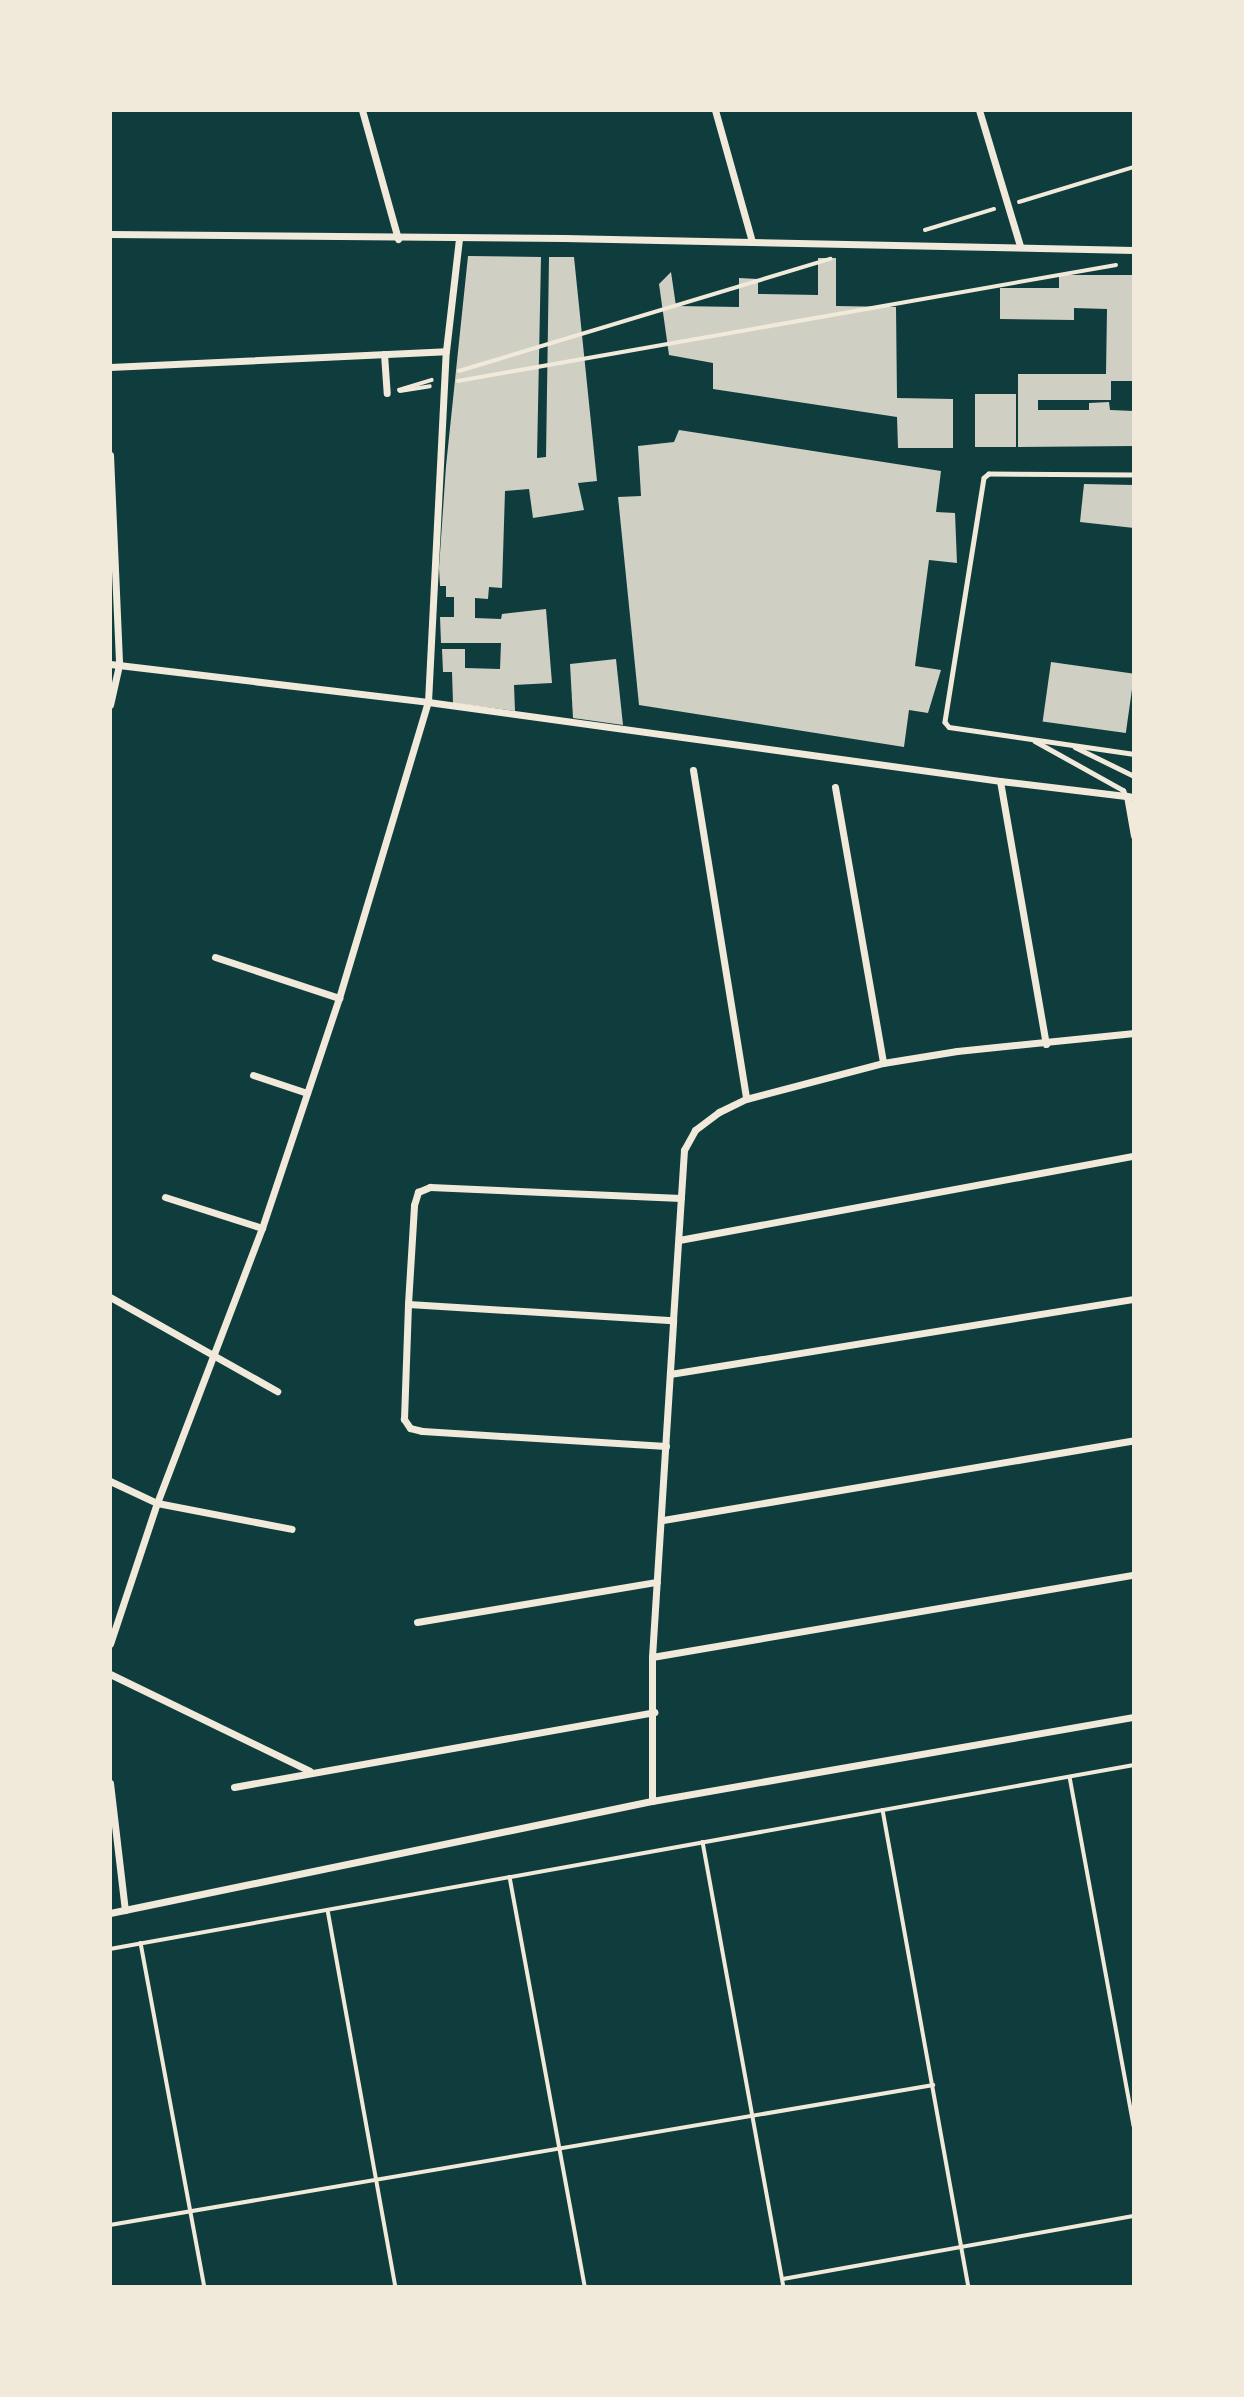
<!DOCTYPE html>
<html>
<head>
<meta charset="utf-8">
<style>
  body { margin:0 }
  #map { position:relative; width:1244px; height:2397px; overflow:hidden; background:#0f3d3e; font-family:Figtree,sans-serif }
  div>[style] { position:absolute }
  .building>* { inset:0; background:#cfcfc3; transform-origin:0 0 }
  .path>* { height:3.5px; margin:-1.75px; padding:0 1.75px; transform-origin:1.75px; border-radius:1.75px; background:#f1e9da }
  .service>* { height:4.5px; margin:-2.25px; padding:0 2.25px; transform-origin:2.25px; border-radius:2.25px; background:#f1e9da }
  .minor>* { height:7px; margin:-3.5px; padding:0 3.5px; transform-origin:3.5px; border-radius:3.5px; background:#f1e9da }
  span { translate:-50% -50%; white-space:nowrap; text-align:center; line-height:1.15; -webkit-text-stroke:5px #f1e9da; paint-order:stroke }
  .frame { position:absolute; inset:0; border:112px solid #f1e9da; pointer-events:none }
</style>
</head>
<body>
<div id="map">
  <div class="building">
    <i style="clip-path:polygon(468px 256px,541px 257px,537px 458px,546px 457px,549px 257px,574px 257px,597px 481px,578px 483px,584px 510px,533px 518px,529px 489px,505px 491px,502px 588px,489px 587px,488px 599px,475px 598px,475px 618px,501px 619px,502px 614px,546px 609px,552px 683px,514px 685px,515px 711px,453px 703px,452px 672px,443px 672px,442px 649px,465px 649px,465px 668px,500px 669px,501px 643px,441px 643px,440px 617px,454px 617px,454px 597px,446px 597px,446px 586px,440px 586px,439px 568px,446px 466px)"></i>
    <i style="clip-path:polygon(818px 258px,836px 258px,836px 306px,896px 307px,897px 398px,953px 399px,953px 448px,898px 448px,897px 417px,713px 389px,713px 363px,669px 355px,659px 284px,671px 272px,676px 306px,739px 307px,739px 278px,758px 279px,758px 294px,818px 295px)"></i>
    <i style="clip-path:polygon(1059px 275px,1134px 275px,1134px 381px,1111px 381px,1111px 400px,1038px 400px,1038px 410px,1089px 410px,1089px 403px,1109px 402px,1110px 410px,1134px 411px,1134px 446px,1018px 447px,1018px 374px,1106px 374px,1107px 309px,1074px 308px,1074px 320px,1000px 319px,1000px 288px,1059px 288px)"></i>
    <i style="left:1016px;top:394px;width:53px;height:41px;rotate:90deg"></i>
    <i style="clip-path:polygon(679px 430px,941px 471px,936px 512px,955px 513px,957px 563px,929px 560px,915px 666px,941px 670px,928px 713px,909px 710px,904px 747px,639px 705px,618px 497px,641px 496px,638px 446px,674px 442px)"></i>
    <i style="clip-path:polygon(1084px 484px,1134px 485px,1134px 528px,1080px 522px)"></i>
    <i style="clip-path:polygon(616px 659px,623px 725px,573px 718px,570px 664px)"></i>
    <i style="left:1051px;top:662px;width:84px;height:60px;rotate:8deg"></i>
  </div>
  <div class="path">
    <i style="left:1019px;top:202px;width:120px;rotate:-16.9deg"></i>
    <i style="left:925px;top:230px;width:72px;rotate:-16.9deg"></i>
    <i style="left:459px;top:371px;width:388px;rotate:-16.8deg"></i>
    <i style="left:458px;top:381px;width:668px;rotate:-10deg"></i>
    <i style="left:399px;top:390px;width:34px;rotate:-17deg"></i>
    <i style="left:400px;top:391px;width:30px;rotate:-9deg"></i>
    <i style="left:1070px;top:1777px;width:355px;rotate:79.6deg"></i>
    <i style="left:883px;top:1810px;width:485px;rotate:79.8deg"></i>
    <i style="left:703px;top:1842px;width:452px;rotate:79.7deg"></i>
    <i style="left:510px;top:1877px;width:417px;rotate:79.6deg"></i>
    <i style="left:328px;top:1910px;width:383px;rotate:79.8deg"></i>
    <i style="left:141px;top:1943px;width:350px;rotate:79.5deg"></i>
    <i style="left:110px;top:1949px;width:1040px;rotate:-10.19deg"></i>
    <i style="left:110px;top:2225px;width:835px;rotate:-9.65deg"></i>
    <i style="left:783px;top:2279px;width:357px;rotate:-10.2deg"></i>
  </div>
  <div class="service">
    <i style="left:1134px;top:475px;width:145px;rotate:-179.6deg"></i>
    <i style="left:989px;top:474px;width:6px;rotate:141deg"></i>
    <i style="left:984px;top:478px;width:247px;rotate:99.1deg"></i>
    <i style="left:945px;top:722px;width:6px;rotate:51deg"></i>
    <i style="left:949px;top:727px;width:187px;rotate:8.3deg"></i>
    <i style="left:1035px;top:741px;width:101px;rotate:29.1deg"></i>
    <i style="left:1123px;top:790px;width:6px;rotate:59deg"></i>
    <i style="left:1075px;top:747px;width:66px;rotate:26.2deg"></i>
  </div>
  <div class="minor">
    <i style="left:362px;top:110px;width:134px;rotate:74.4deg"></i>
    <i style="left:715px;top:110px;width:137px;rotate:74.3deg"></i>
    <i style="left:979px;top:110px;width:142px;rotate:73.2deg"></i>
    <i style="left:110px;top:234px;width:454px;rotate:0.5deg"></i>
    <i style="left:564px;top:238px;width:570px;rotate:1.21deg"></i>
    <i style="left:384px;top:354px;width:39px;rotate:86deg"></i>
    <i style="left:110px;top:367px;width:336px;rotate:-2.7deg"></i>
    <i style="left:110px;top:455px;width:210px;rotate:87.5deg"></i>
    <i style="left:119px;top:665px;width:41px;rotate:102.7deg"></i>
    <i style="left:110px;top:664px;width:320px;rotate:6.8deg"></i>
    <i style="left:428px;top:702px;width:577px;rotate:7.86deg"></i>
    <i style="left:1000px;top:781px;width:135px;rotate:6.8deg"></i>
    <i style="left:693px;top:770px;width:333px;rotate:80.8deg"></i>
    <i style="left:1000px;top:781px;width:267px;rotate:80.1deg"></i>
    <i style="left:835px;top:787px;width:280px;rotate:80.1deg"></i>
    <i style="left:1127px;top:796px;width:40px;rotate:80deg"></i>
    <i style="left:215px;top:957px;width:131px;rotate:18.3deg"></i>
    <i style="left:253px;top:1075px;width:57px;rotate:18.4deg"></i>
    <i style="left:165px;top:1197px;width:102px;rotate:17.7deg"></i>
    <i style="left:679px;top:1240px;width:463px;rotate:-10.5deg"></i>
    <i style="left:110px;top:1297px;width:192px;rotate:29.4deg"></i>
    <i style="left:408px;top:1304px;width:265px;rotate:3.5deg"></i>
    <i style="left:670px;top:1374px;width:470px;rotate:-9.2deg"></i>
    <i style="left:666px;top:1446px;width:244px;rotate:-176.5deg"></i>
    <i style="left:422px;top:1431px;width:12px;rotate:-166deg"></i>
    <i style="left:410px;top:1428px;width:11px;rotate:-124deg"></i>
    <i style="left:404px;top:1419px;width:115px;rotate:-88deg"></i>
    <i style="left:408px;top:1304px;width:99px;rotate:-86.5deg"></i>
    <i style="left:414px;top:1205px;width:14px;rotate:-73deg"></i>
    <i style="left:418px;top:1192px;width:13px;rotate:-23deg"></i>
    <i style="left:430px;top:1187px;width:251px;rotate:2.5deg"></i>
    <i style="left:110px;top:1481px;width:52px;rotate:25.1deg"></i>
    <i style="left:157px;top:1503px;width:137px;rotate:10.9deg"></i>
    <i style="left:663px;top:1520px;width:478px;rotate:-9.6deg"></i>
    <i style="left:417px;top:1622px;width:243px;rotate:-9.5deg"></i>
    <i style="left:110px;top:1644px;width:149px;rotate:-71.6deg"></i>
    <i style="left:157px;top:1503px;width:294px;rotate:-69.1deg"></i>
    <i style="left:262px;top:1228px;width:243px;rotate:-71.5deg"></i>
    <i style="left:339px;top:998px;width:309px;rotate:-73.3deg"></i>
    <i style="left:428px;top:702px;width:351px;rotate:-87.1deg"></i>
    <i style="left:446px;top:351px;width:114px;rotate:-83.4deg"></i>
    <i style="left:652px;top:1657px;width:489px;rotate:-9.7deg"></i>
    <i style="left:110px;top:1674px;width:222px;rotate:25.9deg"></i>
    <i style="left:110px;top:1783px;width:128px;rotate:83.3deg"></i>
    <i style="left:234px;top:1787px;width:427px;rotate:-10.1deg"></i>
    <i style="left:652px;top:1801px;width:144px;rotate:-90deg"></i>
    <i style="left:652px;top:1657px;width:338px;rotate:-86.4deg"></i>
    <i style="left:673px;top:1320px;width:170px;rotate:-86.3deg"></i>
    <i style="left:684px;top:1150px;width:23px;rotate:-61deg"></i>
    <i style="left:695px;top:1130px;width:30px;rotate:-37deg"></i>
    <i style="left:719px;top:1112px;width:30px;rotate:-26deg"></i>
    <i style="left:746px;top:1099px;width:142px;rotate:-14.7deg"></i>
    <i style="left:883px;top:1063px;width:75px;rotate:-9.2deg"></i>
    <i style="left:957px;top:1051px;width:178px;rotate:-5.8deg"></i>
    <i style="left:110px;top:1913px;width:553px;rotate:-11.68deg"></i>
    <i style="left:652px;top:1801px;width:489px;rotate:-9.9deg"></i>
  </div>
  <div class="frame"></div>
</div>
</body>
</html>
